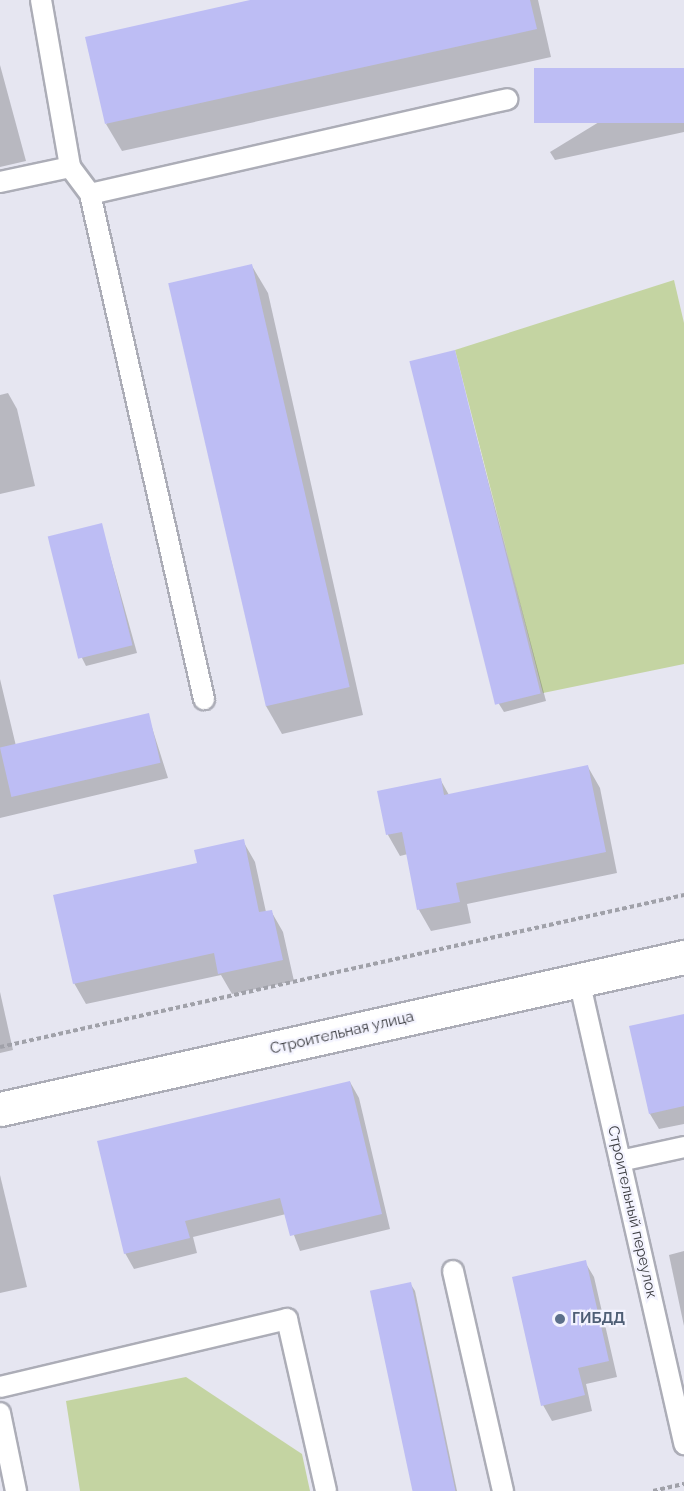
<!DOCTYPE html>
<html>
<head>
<meta charset="utf-8">
<style>
  body { margin:0 }
  #map { position:relative; width:684px; height:1491px; overflow:hidden; background:#e6e6f1; font-family:Raleway,sans-serif }
  div>[style] { position:absolute }
  .green>* { inset:0; background:#c4d4a2 }
  .shadow>* { inset:0; background:#0003 }
  .building>* { inset:0; background:#bdbdf4; transform-origin:0 0 }
  .path>* { height:4px; margin-top:-2px; transform-origin:0; background:repeating-linear-gradient(90deg,#a0a1a9 0 4.5px,transparent 0 7.5px) }
  .roads { filter:drop-shadow(2px 0 #acadb7) drop-shadow(-2px 0 #acadb7) drop-shadow(0 2px #acadb7) drop-shadow(0 -2px #acadb7) }
  .service>* { height:20px; margin:-10px; padding:0 10px; transform-origin:10px; border-radius:10px; background:#fff }
  .minor>* { height:33px; margin:-16.5px; padding:0 16.5px; transform-origin:16.5px; border-radius:16.5px; background:#fff }
  .dots>* { width:16px; height:16px; translate:-50% -50%; box-sizing:border-box; border:3px solid #f3f3fe; border-radius:50% }
  span { translate:-50% -50%; white-space:nowrap; text-align:center; line-height:1.15; -webkit-text-stroke:4.5px #f3f3fe; paint-order:stroke }
  .street-label { font-size:15px; color:#3b3c40 }
  .service-label { font-size:15px; color:#4e5e75; font-weight:700 }
  .left { translate:0 -50%; text-align:left }
</style>
</head>
<body>
<div id="map">
  <div class="green">
    <i style="clip-path:polygon(674px 280px,684px 323px,684px 664px,543px 693px,455px 350px)"></i>
    <i style="clip-path:polygon(186px 1377px,302px 1454px,310px 1491px,80px 1491px,66px 1401px)"></i>
  </div>
  <div class="shadow">
    <i style="clip-path:polygon(251px 0,538px 0,551px 57px,122px 151px,106px 124px)"></i>
    <i style="clip-path:polygon(0 65px,26px 161px,0 167px)"></i>
    <i style="clip-path:polygon(684px 70px,684px 132px,555px 160px,550px 152px)"></i>
    <i style="clip-path:polygon(252px 266px,268px 293px,363px 715px,282px 734px,266px 706px)"></i>
    <i style="clip-path:polygon(454px 352px,546px 701px,504px 712px,499px 704px)"></i>
    <i style="clip-path:polygon(8px 393px,17px 409px,35px 486px,0 494px,0 395px)"></i>
    <i style="clip-path:polygon(101px 524px,137px 653px,86px 666px,82px 658px)"></i>
    <i style="clip-path:polygon(0 679px,16px 746px,148px 715px,168px 778px,0 818px)"></i>
    <i style="clip-path:polygon(588px 767px,600px 788px,617px 873px,467px 904px,471px 923px,431px 931px,419px 910px,408px 854px,400px 856px,388px 835px,378px 792px,440px 779px,449px 795px)"></i>
    <i style="clip-path:polygon(243px 841px,255px 862px,266px 912px,271px 911px,283px 932px,294px 981px,232px 994px,221px 975px,86px 1004px,74px 983px,199px 864px)"></i>
    <i style="clip-path:polygon(0 992px,13px 1050px,0 1053px)"></i>
    <i style="clip-path:polygon(684px 1015px,684px 1124px,659px 1129px,650px 1114px)"></i>
    <i style="clip-path:polygon(350px 1082px,359px 1098px,390px 1229px,300px 1251px,286px 1214px,193px 1237px,197px 1253px,134px 1269px,125px 1253px)"></i>
    <i style="clip-path:polygon(0 1175px,27px 1287px,0 1293px)"></i>
    <i style="clip-path:polygon(684px 1251px,684px 1326px,669px 1255px)"></i>
    <i style="clip-path:polygon(585px 1262px,594px 1277px,617px 1377px,586px 1384px,592px 1411px,552px 1421px,543px 1405px)"></i>
    <i style="clip-path:polygon(410px 1283px,415px 1291px,457px 1491px,414px 1491px)"></i>
  </div>
  <div class="building">
    <i style="clip-path:polygon(250px 0,530px 0,537px 29px,105px 124px,85px 37px)"></i>
    <i style="left:684px;top:68px;width:55px;height:150px;rotate:90deg"></i>
    <i style="left:252px;top:264px;width:434px;height:86px;rotate:77deg"></i>
    <i style="left:455px;top:350px;width:354px;height:47px;rotate:76deg"></i>
    <i style="left:102px;top:523px;width:126px;height:56px;rotate:76deg"></i>
    <i style="left:149px;top:713px;width:51px;height:153px;rotate:77deg"></i>
    <i style="clip-path:polygon(588px 765px,606px 852px,456px 883px,460px 902px,417px 910px,402px 832px,386px 835px,377px 791px,441px 778px,444px 795px)"></i>
    <i style="clip-path:polygon(244px 839px,259px 912px,272px 910px,283px 960px,218px 974px,214px 953px,73px 984px,53px 895px,197px 863px,194px 850px)"></i>
    <i style="clip-path:polygon(684px 1014px,684px 1106px,649px 1114px,629px 1026px)"></i>
    <i style="clip-path:polygon(350px 1081px,382px 1214px,290px 1236px,280px 1198px,185px 1221px,190px 1238px,124px 1254px,97px 1141px)"></i>
    <i style="clip-path:polygon(586px 1260px,609px 1361px,578px 1368px,585px 1395px,541px 1406px,512px 1277px)"></i>
    <i style="left:411px;top:1282px;width:214px;height:42px;rotate:78deg"></i>
  </div>
  <div class="path">
    <i style="left:0;top:1047px;width:701px;rotate:-12.53deg"></i>
    <i style="left:653px;top:1491px;width:32px;rotate:-13deg"></i>
  </div>
  <div class="roads">
    <div class="service">
      <i style="left:41px;top:0;width:169px;rotate:80.1deg"></i>
      <i style="left:70px;top:167px;width:34px;rotate:53deg"></i>
      <i style="left:90px;top:194px;width:518px;rotate:77.28deg"></i>
      <i style="left:0;top:182px;width:72px;rotate:-12.1deg"></i>
      <i style="left:90px;top:194px;width:428px;rotate:-12.8deg"></i>
      <i style="left:579px;top:980px;width:476px;rotate:77.2deg"></i>
      <i style="left:620px;top:1161px;width:66px;rotate:-12.3deg"></i>
      <i style="left:453px;top:1271px;width:226px;rotate:77.2deg"></i>
      <i style="left:0;top:1387px;width:295px;rotate:-13.3deg"></i>
      <i style="left:287px;top:1319px;width:176px;rotate:77.2deg"></i>
      <i style="left:0;top:1413px;width:80px;rotate:78.4deg"></i>
    </div>
    <div class="minor">
      <i style="left:0;top:1109px;width:701px;rotate:-12.53deg"></i>
    </div>
  </div>
  <div class="dots">
    <i style="left:560px;top:1319px;background:#5c6f8a"></i>
  </div>
  <div class="street-label">
    <span style="left:342px;top:1033px;rotate:-13deg">Строительная улица</span>
    <span style="left:632px;top:1212px;rotate:77deg">Строительный переулок</span>
  </div>
  <div class="service-label">
    <span class="left" style="left:572px;top:1319px">ГИБДД</span>
  </div>
</div>
</body>
</html>
